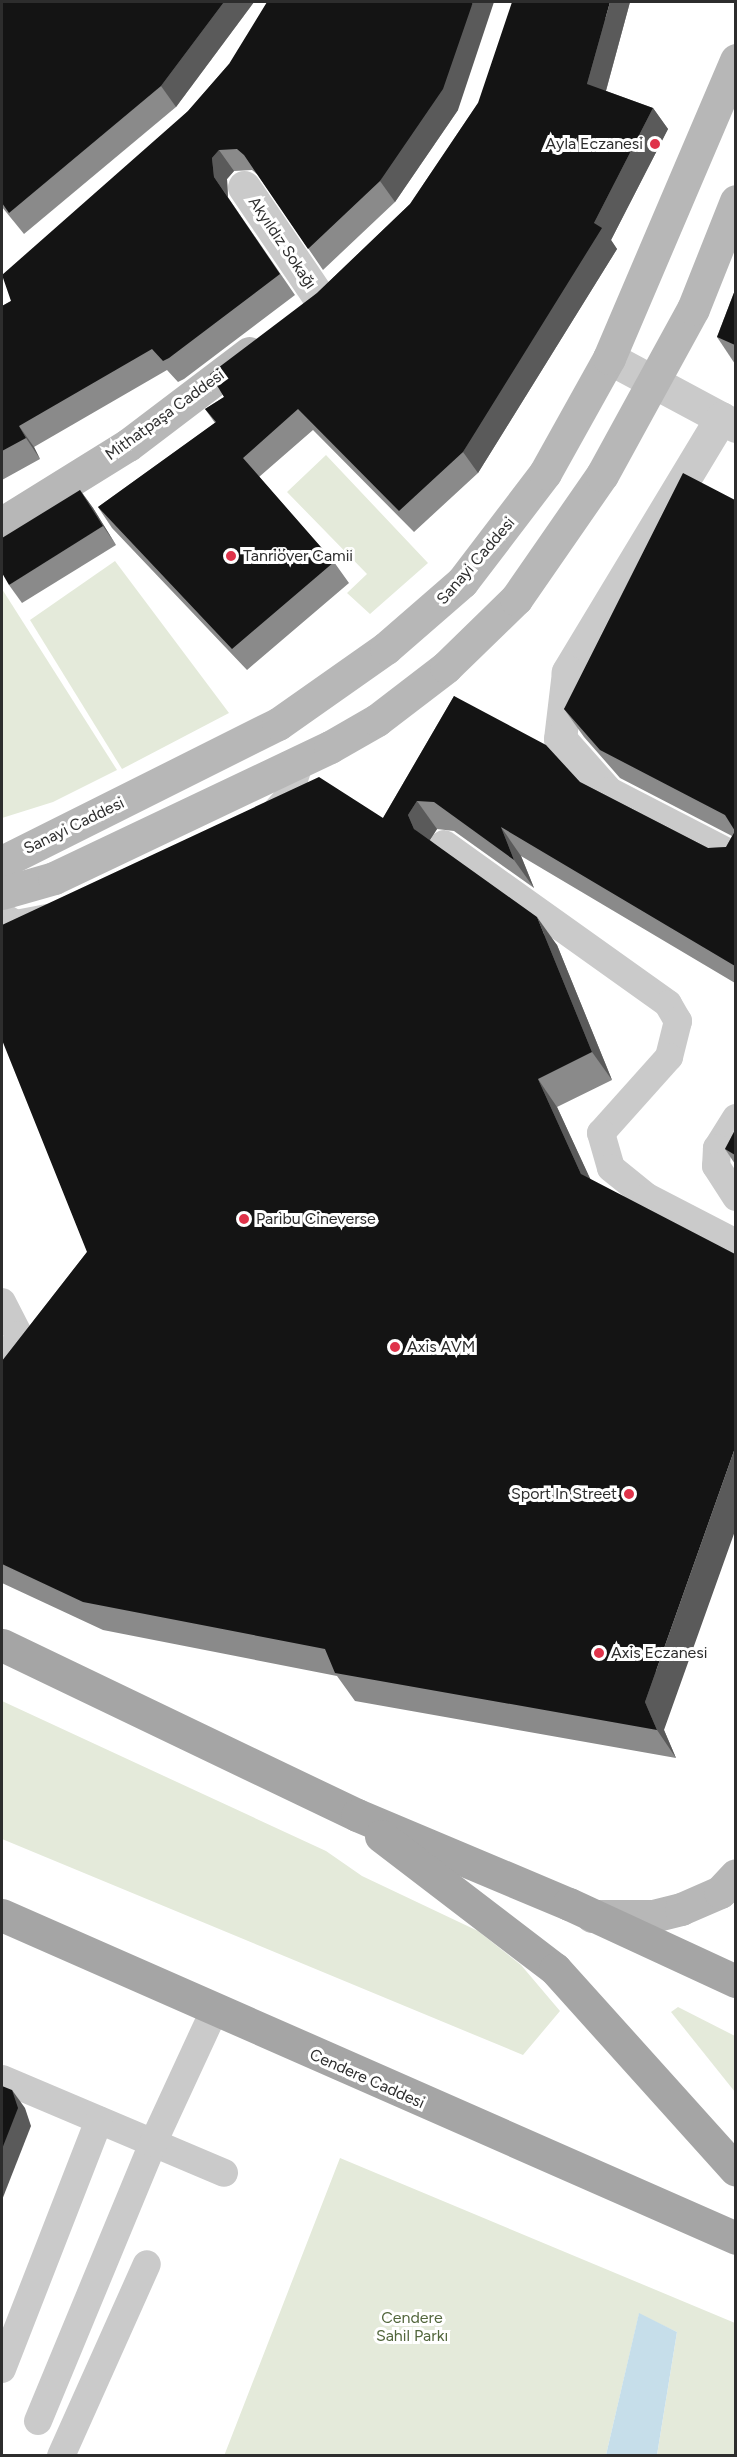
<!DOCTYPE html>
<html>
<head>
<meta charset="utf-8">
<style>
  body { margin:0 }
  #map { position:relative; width:737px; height:2457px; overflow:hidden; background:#fff; font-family:Figtree,sans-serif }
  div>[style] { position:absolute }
  .green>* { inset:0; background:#e4eada }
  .water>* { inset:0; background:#c6deea }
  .lane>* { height:28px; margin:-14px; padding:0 14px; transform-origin:14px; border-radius:14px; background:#cacaca }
  .street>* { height:33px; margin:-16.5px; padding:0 16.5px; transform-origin:16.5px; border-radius:16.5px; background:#cacaca }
  .secondary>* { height:33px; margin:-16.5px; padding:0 16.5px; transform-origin:16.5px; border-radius:16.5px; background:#b7b7b7 }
  .primary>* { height:33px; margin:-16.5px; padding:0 16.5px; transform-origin:16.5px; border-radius:16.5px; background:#a5a5a5 }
  .wall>* { inset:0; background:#8a8a8a }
  .shaded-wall>* { inset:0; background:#5a5a5a }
  .building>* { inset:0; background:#141414 }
  .dots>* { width:16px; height:16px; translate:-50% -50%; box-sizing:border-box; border:3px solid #fff; border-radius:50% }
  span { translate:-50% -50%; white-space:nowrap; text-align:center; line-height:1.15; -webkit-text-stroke:6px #fff; paint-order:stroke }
  .poi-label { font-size:16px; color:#2d2d2d }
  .right { translate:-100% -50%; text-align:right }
  .left { translate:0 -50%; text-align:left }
  .street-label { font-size:16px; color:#2d2d2d }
  .park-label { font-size:16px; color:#52663c }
  .frame { position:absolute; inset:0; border:3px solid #2d2d2d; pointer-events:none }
</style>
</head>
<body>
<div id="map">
  <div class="green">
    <i style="clip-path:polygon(326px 455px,428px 563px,370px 614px,347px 593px,367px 574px,287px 492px)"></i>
    <i style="clip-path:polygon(115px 561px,229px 713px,122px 769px,30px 620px)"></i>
    <i style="clip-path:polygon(2px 589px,117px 770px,53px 802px,2px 818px)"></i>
    <i style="clip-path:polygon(2px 1701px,326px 1851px,362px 1876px,478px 1931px,521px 1965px,560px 2011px,523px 2055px,2px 1839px)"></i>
    <i style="clip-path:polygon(678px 2007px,735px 2036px,735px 2092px,671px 2012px)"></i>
    <i style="clip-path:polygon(340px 2158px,735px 2323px,735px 2455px,657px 2455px,677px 2332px,639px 2314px,606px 2455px,224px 2456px)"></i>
  </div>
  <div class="water">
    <i style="clip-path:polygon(639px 2313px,677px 2332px,657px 2455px,606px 2455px)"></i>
  </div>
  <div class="lane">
    <i style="left:268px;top:820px;width:30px;rotate:-48deg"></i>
    <i style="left:288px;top:798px;width:38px;rotate:-72deg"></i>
    <i style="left:444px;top:844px;width:275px;rotate:35.5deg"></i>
    <i style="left:668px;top:1004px;width:20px;rotate:60deg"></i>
    <i style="left:678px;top:1021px;width:37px;rotate:104deg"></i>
    <i style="left:669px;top:1057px;width:102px;rotate:131.8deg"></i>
    <i style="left:601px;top:1133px;width:36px;rotate:74deg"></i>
    <i style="left:611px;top:1168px;width:46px;rotate:38.9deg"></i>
    <i style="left:647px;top:1197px;width:100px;rotate:27.3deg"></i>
    <i style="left:2px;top:916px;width:16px;rotate:30deg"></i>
    <i style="left:16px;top:924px;width:32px;rotate:-11deg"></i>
    <i style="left:736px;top:1118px;width:36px;rotate:122deg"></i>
    <i style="left:717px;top:1148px;width:18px;rotate:93deg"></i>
    <i style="left:716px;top:1166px;width:37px;rotate:57deg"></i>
    <i style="left:2px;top:1302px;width:37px;rotate:63deg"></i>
    <i style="left:19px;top:1335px;width:43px;rotate:113.6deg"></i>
    <i style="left:2px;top:2079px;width:241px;rotate:22.9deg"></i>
    <i style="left:2px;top:2369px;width:267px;rotate:-68.7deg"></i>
    <i style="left:38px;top:2421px;width:301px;rotate:-67.5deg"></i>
    <i style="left:153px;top:2143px;width:145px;rotate:-65.2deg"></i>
    <i style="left:61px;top:2456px;width:210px;rotate:-65.9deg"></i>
  </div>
  <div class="street">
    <i style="left:244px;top:187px;width:135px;rotate:55.8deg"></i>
    <i style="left:609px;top:358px;width:144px;rotate:28.2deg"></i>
    <i style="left:721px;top:418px;width:297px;rotate:121.1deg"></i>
    <i style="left:568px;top:672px;width:67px;rotate:96.8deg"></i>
    <i style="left:560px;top:739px;width:72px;rotate:48.4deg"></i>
    <i style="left:608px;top:793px;width:144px;rotate:27.3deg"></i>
  </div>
  <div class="secondary">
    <i style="left:2px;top:523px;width:148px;rotate:-31.8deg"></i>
    <i style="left:128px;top:445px;width:152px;rotate:-37.2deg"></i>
    <i style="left:2px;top:862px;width:309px;rotate:-26.6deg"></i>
    <i style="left:278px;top:724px;width:132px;rotate:-35.1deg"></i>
    <i style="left:386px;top:648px;width:101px;rotate:-41deg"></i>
    <i style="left:462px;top:582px;width:137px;rotate:-52.7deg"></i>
    <i style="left:545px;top:473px;width:132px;rotate:-60.9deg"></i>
    <i style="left:609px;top:358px;width:324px;rotate:-66.9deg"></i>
    <i style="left:2px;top:893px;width:54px;rotate:-16.1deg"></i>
    <i style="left:54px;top:878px;width:306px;rotate:-25.4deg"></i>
    <i style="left:330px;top:747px;width:54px;rotate:-29.9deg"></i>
    <i style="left:377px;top:720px;width:87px;rotate:-37.5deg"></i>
    <i style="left:446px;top:667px;width:98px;rotate:-44.2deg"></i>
    <i style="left:516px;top:599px;width:151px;rotate:-55.3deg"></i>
    <i style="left:602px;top:475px;width:189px;rotate:-61.3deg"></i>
    <i style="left:693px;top:309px;width:116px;rotate:-68.3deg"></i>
    <i style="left:592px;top:1916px;width:61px"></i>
    <i style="left:653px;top:1916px;width:29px;rotate:-14deg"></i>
    <i style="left:681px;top:1909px;width:43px;rotate:-23.6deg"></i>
    <i style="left:720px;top:1892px;width:23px;rotate:-47deg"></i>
  </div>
  <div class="primary">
    <i style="left:2px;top:1645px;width:394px;rotate:25.6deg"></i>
    <i style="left:357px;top:1815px;width:230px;rotate:22.8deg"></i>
    <i style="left:569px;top:1904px;width:184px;rotate:24.8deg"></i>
    <i style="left:381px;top:1836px;width:219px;rotate:37.4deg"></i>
    <i style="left:555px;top:1969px;width:270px;rotate:48deg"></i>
    <i style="left:2px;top:1915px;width:802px;rotate:23.75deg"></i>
  </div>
  <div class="wall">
    <i style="clip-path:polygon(2px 2px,254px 2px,176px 107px,24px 234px,2px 207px)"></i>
    <i style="clip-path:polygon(630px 2px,606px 91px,653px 108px,668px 129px,611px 240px,617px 249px,478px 473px,414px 532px,313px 430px,259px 477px,334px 562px,349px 583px,247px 670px,112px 528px,98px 507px,215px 423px,205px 409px,224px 397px,317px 293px,410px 204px,478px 103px)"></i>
    <i style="clip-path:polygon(229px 64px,458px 110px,395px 202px,323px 270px,258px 175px,252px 170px,234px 171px,227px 179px,228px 198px,295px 295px,184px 379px,178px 382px,167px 370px,34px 447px,40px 459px,2px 480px,2px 306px,11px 301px,188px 111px)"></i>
    <i style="clip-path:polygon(735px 290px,735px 364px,717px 337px)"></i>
    <i style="clip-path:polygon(80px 490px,93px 508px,116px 545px,22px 603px,9px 585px)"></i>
    <i style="clip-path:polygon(735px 500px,735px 983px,521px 856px,534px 888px,454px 831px,437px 829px,430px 840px,557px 945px,612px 1080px,557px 1107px,590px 1179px,664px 1730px,676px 1758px,355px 1701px,337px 1676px,103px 1630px,2px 1583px,2px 1361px,87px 1252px,383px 818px,454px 696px,580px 782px,708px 848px,726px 847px,732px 836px,620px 778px,584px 737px,564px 709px)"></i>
    <i style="clip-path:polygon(735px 1130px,735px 1164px,725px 1149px)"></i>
  </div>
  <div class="shaded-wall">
    <i style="clip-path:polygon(224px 2px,254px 2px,176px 107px,161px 86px)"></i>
    <i style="clip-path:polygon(473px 2px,494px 2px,458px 110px,395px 202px,380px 181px)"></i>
    <i style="clip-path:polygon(610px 2px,630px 2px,602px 105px,587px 84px)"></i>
    <i style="clip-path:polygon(653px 108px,668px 129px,611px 240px,617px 249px,478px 473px,463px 452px,594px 223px)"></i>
    <i style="clip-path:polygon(219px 150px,234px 171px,227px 179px,228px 198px,295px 295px,214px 177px,212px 158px)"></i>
    <i style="clip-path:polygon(19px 426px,34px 447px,40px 459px,26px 438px)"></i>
    <i style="clip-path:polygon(80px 490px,93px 508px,116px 545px,103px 526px)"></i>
    <i style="clip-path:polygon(417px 801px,437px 829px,428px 843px,414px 829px,408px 815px)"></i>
    <i style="clip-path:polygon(501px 827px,521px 856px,534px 888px,514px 860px)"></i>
    <i style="clip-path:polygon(537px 917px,557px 945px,612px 1080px,592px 1052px)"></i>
    <i style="clip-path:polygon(538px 1079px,557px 1107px,601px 1202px,581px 1174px)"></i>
    <i style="clip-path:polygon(735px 1448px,735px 1531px,664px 1730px,676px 1758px,657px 1730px,645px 1702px)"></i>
    <i style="clip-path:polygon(12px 2090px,25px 2108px,31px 2126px,2px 2200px,2px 2149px)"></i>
  </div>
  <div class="building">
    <i style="clip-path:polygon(2px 2px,224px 2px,161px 86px,9px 213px,2px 203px)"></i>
    <i style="clip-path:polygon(267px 2px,473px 2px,443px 89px,380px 181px,308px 249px,244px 155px,237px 149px,219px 150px,212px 158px,214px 177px,280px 274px,169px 358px,163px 361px,152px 349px,19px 426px,26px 438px,2px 451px,2px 306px,11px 301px,2px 275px,188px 111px,229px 64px)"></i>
    <i style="clip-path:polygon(512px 2px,610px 2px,587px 84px,653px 108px,594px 223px,602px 228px,463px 452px,399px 511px,298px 409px,243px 458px,334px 562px,232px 649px,98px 507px,216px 422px,205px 409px,224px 397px,210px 374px,317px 293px,410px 204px,478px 103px)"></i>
    <i style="clip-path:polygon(735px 290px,735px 345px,717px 337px)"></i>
    <i style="clip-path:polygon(683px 473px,735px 500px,735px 966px,501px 827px,514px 860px,434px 802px,417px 801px,408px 815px,414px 829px,537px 917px,592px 1052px,538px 1079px,581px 1174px,735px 1254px,735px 1448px,645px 1702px,657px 1730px,335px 1673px,325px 1649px,83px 1602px,2px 1564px,2px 1361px,87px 1252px,2px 1040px,2px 925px,319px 777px,383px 818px,454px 696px,546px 745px,580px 782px,708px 848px,726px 847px,735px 831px,725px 815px,600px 750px,564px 709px)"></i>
    <i style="clip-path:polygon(80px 490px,103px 526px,9px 585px,2px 573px,2px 538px)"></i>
    <i style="clip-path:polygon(735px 1130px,735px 1155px,725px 1149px)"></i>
    <i style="clip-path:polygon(2px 2086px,12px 2090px,18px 2108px,2px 2149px)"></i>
  </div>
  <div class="dots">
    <i style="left:655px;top:144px;background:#df334a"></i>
    <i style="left:231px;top:556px;background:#df334a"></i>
    <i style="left:244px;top:1219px;background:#df334a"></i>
    <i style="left:395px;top:1347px;background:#df334a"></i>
    <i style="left:629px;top:1494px;background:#df334a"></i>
    <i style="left:599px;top:1653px;background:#df334a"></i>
  </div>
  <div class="poi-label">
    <span class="right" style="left:643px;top:144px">Ayla Eczanesi</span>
    <span class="left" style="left:243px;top:556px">Tanriöver Camii</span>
    <span class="left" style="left:256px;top:1219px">Paribu Cineverse</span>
    <span class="left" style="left:407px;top:1347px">Axis AVM</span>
    <span class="right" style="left:617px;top:1494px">Sport In Street</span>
    <span class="left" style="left:611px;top:1653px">Axis Eczanesi</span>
  </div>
  <div class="street-label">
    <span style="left:282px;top:243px;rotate:56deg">Akyıldız Sokağı</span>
    <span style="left:165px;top:415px;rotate:-36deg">Mithatpaşa Caddesi</span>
    <span style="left:476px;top:561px;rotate:-49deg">Sanayi Caddesi</span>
    <span style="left:74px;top:826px;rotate:-26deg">Sanayi Caddesi</span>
    <span style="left:367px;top:2079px;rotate:24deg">Cendere Caddesi</span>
  </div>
  <div class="park-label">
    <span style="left:412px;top:2327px">Cendere<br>Sahil Parkı</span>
  </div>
  <div class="frame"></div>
</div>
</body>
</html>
